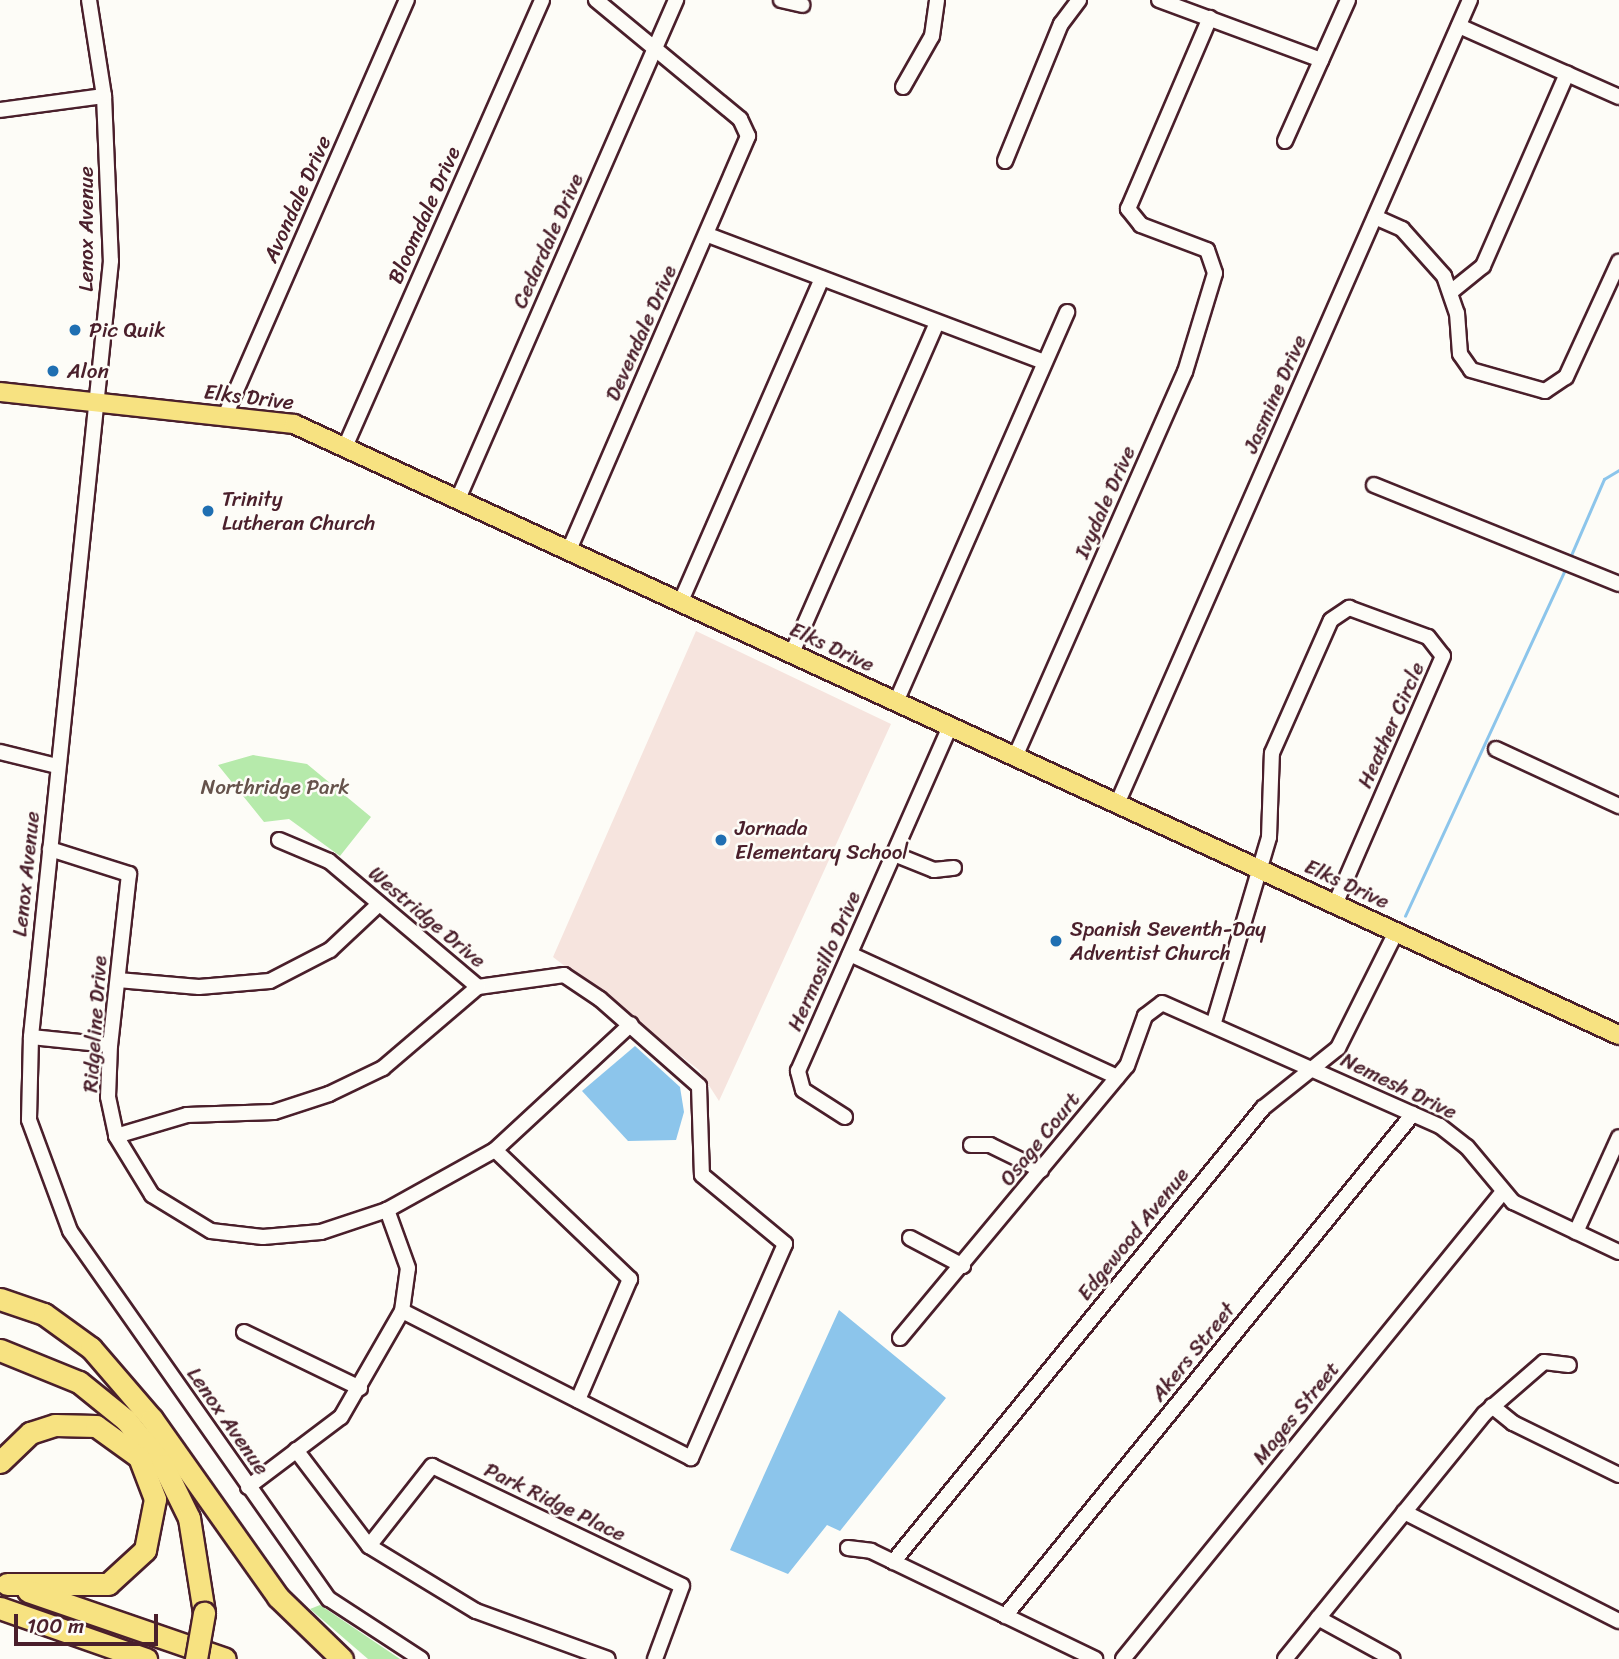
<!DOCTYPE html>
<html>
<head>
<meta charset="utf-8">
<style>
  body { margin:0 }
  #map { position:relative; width:1619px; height:1659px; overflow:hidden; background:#fdfcf7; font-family:Sriracha,sans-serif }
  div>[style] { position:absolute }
  .built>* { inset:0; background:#f6e4de }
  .green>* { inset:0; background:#b6eaab }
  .water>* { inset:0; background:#8cc5eb }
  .stream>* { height:2.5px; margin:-1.25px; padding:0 1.25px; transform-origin:1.25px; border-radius:1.25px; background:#8cc5eb }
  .roads { filter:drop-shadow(2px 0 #4a1f2b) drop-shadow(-2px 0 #4a1f2b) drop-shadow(0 2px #4a1f2b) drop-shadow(0 -2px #4a1f2b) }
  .minor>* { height:14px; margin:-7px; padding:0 7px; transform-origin:7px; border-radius:7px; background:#fdfcf7 }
  .major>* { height:18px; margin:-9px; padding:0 9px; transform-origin:9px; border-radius:9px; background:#f7e281 }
  .highway>* { height:21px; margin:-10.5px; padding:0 10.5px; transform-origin:10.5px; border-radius:10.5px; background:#f7e281 }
  .bridges { filter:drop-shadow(2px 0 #4a1f2b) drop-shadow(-2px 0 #4a1f2b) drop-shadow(0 2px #4a1f2b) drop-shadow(0 -2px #4a1f2b) }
  .highway-bridge>* { height:21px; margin:-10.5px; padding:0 10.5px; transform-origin:10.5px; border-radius:10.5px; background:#f7e281 }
  .dots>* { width:19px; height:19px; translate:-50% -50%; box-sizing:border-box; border:4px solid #fdfcf7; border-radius:50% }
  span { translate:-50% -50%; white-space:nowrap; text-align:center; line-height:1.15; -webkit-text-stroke:5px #fdfcf7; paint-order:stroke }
  .street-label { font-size:21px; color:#4a1f2b }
  .poi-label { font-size:21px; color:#4a1f2b }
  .left { translate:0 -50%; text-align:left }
  .park-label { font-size:21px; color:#65524b }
  .scale { position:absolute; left:14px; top:1614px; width:144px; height:32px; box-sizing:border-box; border:4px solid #4a1f2b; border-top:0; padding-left:9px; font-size:21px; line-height:24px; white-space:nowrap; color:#4a1f2b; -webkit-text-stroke:5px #fdfcf7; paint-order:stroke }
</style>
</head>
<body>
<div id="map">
  <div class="built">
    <i style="clip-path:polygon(696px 631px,891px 724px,719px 1101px,699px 1070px,553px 957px)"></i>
  </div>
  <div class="green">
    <i style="clip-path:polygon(253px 755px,307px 764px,371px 817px,340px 856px,289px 819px,264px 822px,218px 765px)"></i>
    <i style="clip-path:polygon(320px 1605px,400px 1659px,368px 1659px,310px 1609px)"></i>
  </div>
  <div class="water">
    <i style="clip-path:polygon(635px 1046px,680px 1087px,684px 1112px,676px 1140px,628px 1141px,582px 1091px)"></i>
    <i style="clip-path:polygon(839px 1310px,946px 1398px,840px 1531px,827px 1525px,788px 1574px,730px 1550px)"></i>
  </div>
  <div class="stream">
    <i style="left:1569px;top:560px;width:88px;rotate:-66.6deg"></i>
    <i style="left:1604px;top:479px;width:17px;rotate:-31deg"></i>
    <i style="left:1405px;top:916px;width:382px;rotate:-65.2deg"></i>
  </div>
  <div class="roads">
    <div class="minor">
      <i style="left:89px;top:0;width:97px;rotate:81.1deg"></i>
      <i style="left:104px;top:96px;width:165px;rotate:87.6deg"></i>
      <i style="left:111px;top:261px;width:780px;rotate:95.89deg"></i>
      <i style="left:31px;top:1037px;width:83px;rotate:91.4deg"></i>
      <i style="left:29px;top:1120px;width:118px;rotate:69.7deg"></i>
      <i style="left:70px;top:1231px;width:450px;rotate:54.9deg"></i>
      <i style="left:329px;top:1599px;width:110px;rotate:33.1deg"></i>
      <i style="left:781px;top:0;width:22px;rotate:13deg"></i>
      <i style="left:1159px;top:0;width:173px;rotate:20.3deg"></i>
      <i style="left:1459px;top:26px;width:175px;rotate:23.9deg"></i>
      <i style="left:903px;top:87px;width:59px;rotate:-60.4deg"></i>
      <i style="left:932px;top:36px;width:36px;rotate:-82deg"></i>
      <i style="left:0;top:110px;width:105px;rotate:-7.7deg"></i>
      <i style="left:1285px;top:141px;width:154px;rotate:-65.9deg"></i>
      <i style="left:1005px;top:161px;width:148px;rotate:-67.8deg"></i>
      <i style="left:1061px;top:24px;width:30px;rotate:-53deg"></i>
      <i style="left:1375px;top:217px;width:30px;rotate:24deg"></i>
      <i style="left:1402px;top:229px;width:63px;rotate:48.2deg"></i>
      <i style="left:1444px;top:276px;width:39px;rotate:71deg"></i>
      <i style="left:1457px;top:313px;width:41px;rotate:85.8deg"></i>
      <i style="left:1460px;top:354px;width:19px;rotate:55deg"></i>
      <i style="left:1471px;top:370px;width:77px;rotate:15.8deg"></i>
      <i style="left:1545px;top:391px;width:25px;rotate:-34deg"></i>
      <i style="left:1566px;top:377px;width:127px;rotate:-65.3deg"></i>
      <i style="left:708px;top:235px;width:359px;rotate:20.7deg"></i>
      <i style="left:1452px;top:291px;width:40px;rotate:-39deg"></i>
      <i style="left:1483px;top:266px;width:210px;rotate:-66.4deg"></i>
      <i style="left:225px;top:416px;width:454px;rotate:-66.4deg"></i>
      <i style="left:345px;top:447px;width:488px;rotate:-66.2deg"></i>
      <i style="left:1374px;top:485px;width:264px;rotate:22deg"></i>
      <i style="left:458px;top:499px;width:545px;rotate:-66.4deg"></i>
      <i style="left:569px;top:550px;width:451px;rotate:-66.6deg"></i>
      <i style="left:748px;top:136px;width:19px;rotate:-115deg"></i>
      <i style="left:740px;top:119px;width:187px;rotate:-140.4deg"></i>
      <i style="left:681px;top:601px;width:352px;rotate:-66.4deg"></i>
      <i style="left:792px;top:653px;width:361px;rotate:-66.3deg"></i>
      <i style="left:896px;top:702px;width:426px;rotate:-66.3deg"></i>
      <i style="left:1496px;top:749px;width:136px;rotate:24.9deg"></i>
      <i style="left:0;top:752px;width:59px;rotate:13.8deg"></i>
      <i style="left:1015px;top:757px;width:421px;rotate:-66.2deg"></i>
      <i style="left:1185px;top:372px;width:103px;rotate:-73.1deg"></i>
      <i style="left:1215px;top:273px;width:24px;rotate:-109deg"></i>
      <i style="left:1207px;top:250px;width:71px;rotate:-159.3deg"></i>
      <i style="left:1141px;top:225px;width:21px;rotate:-129deg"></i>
      <i style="left:1128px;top:209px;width:208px;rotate:-66.8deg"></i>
      <i style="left:1117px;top:804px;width:878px;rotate:-66.3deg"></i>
      <i style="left:279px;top:840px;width:54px;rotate:22.8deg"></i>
      <i style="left:329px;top:861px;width:195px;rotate:40.2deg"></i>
      <i style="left:478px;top:987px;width:87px;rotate:-7.9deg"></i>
      <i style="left:564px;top:975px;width:43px;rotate:33.7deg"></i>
      <i style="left:600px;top:999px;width:132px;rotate:41.3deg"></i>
      <i style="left:699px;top:1086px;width:89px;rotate:88.1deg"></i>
      <i style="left:702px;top:1175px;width:108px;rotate:39.7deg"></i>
      <i style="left:785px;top:1244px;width:234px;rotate:113.7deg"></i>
      <i style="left:691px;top:1458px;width:324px;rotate:-153deg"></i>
      <i style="left:50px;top:849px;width:83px;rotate:17.6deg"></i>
      <i style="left:129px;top:874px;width:172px;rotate:96.3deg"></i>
      <i style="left:110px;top:1045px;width:52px;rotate:92.2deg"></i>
      <i style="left:108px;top:1097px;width:40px;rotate:78deg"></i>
      <i style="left:116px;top:1136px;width:69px;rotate:58.6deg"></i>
      <i style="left:152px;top:1195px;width:69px;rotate:31.4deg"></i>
      <i style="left:211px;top:1231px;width:52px;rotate:6.6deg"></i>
      <i style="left:263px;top:1237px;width:58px;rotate:-4.9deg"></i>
      <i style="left:321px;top:1232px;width:70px;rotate:-18.4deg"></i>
      <i style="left:387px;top:1210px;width:124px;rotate:-29.1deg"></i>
      <i style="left:495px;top:1150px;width:185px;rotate:-42.8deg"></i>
      <i style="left:894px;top:854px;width:43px;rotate:21.8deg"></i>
      <i style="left:934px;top:870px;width:20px;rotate:-6deg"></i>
      <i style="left:850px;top:954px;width:294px;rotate:24.7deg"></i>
      <i style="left:118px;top:980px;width:81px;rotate:4.9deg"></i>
      <i style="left:199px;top:987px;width:71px;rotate:-4.8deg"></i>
      <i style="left:270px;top:981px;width:68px;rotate:-27.3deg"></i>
      <i style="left:330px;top:950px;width:67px;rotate:-43.2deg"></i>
      <i style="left:1214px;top:1022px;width:193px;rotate:-73.4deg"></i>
      <i style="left:1269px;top:837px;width:84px;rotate:-88deg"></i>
      <i style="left:1272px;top:753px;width:145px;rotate:-66.1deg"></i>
      <i style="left:1331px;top:620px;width:22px;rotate:-34deg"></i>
      <i style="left:1349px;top:608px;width:84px;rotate:20.2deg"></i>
      <i style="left:1428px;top:637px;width:24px;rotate:52deg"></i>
      <i style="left:1443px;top:656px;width:270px;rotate:113.5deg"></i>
      <i style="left:31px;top:1037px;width:79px;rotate:5.8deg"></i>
      <i style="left:845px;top:1117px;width:50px;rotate:-147.3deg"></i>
      <i style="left:803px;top:1090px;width:20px;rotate:-105deg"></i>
      <i style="left:798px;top:1071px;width:376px;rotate:-66.2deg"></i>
      <i style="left:116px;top:1136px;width:74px;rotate:-16.5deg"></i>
      <i style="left:187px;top:1115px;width:87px;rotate:-2deg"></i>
      <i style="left:274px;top:1112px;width:58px;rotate:-18.1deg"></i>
      <i style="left:329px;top:1094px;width:60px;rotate:-25.7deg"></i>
      <i style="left:383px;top:1068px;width:125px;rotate:-40.5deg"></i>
      <i style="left:971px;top:1145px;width:19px"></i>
      <i style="left:990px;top:1145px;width:57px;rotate:26.1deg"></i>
      <i style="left:495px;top:1150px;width:187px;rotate:43.7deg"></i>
      <i style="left:630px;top:1279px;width:132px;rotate:113.3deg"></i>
      <i style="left:1576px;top:1232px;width:104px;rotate:-65.6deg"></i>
      <i style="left:910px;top:1238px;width:60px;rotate:27.8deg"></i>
      <i style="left:244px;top:1332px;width:129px;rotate:25.8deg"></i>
      <i style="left:900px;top:1338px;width:354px;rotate:-50.2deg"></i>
      <i style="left:1127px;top:1066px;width:53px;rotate:-70.2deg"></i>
      <i style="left:1145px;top:1016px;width:21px;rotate:-37deg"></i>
      <i style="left:1162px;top:1003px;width:304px;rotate:23.9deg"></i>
      <i style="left:1440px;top:1126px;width:34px;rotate:38deg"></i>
      <i style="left:1467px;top:1147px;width:72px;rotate:50.1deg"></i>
      <i style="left:1513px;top:1202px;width:117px;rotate:25.3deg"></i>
      <i style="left:1492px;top:1406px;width:27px;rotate:39deg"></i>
      <i style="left:1513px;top:1423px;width:118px;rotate:26.1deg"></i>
      <i style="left:296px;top:1450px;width:121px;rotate:52.8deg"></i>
      <i style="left:369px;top:1546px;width:125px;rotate:31.3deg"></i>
      <i style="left:476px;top:1611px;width:140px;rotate:20deg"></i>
      <i style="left:248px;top:1487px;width:116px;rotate:-37deg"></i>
      <i style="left:341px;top:1417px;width:122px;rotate:-60.1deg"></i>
      <i style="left:402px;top:1311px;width:43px;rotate:-82.1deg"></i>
      <i style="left:408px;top:1268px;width:62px;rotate:-109.9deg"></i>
      <i style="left:1404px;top:1512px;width:241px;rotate:26.9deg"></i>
      <i style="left:369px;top:1546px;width:102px;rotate:-51.8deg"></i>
      <i style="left:432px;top:1466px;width:277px;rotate:25.6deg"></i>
      <i style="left:682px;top:1586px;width:78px;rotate:110.3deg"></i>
      <i style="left:848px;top:1548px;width:23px;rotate:7deg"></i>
      <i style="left:871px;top:1551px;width:249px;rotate:25.7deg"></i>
      <i style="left:893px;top:1562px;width:586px;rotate:-50.82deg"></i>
      <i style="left:1263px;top:1108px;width:96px;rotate:-38.7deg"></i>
      <i style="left:1338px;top:1048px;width:130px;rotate:-63.4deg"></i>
      <i style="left:1005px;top:1616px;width:647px;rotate:-50.9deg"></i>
      <i style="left:1318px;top:1618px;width:85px;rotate:28.7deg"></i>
      <i style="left:1123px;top:1659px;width:601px;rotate:-50.88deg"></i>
      <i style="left:1285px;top:1659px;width:316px;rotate:-50.9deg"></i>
      <i style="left:1484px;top:1414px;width:79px;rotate:-40.9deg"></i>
      <i style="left:1544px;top:1362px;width:25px;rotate:7deg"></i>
    </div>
    <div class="major">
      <i style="left:0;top:392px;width:296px;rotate:6.2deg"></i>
      <i style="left:294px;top:424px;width:1459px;rotate:24.76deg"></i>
    </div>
    <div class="highway">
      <i style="left:0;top:1299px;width:46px;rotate:18.8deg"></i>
      <i style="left:44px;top:1314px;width:58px;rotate:35.9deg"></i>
      <i style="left:91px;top:1348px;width:94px;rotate:49.3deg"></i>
      <i style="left:152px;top:1419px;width:218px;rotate:54.7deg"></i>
      <i style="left:278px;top:1597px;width:89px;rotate:44.1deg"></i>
      <i style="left:0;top:1350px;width:85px;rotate:22.1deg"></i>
      <i style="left:79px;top:1382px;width:60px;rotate:39deg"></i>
      <i style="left:126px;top:1420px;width:58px;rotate:50.6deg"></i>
      <i style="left:163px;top:1465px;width:59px;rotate:63.9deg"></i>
      <i style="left:189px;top:1518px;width:96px;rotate:81deg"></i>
      <i style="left:0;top:1462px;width:42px;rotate:-44deg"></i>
      <i style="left:30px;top:1433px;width:26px;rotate:-18deg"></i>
      <i style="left:55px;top:1425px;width:41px;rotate:1.4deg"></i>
      <i style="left:96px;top:1426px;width:53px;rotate:35.8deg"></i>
      <i style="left:139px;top:1457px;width:45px;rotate:69.1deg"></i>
      <i style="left:155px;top:1499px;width:52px;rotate:101.1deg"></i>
      <i style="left:145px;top:1550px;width:50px;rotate:137.4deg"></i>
      <i style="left:108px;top:1584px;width:101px;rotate:180deg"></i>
      <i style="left:28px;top:1591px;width:208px;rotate:19deg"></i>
      <i style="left:0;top:1608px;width:155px;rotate:19.3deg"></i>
    </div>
  </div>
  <div class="bridges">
    <div class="highway-bridge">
      <i style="left:196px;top:1659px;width:47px;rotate:-80.1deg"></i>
    </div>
  </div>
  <div class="dots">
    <i style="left:75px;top:330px;background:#1f6fb2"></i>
    <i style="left:53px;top:371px;background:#1f6fb2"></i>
    <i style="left:208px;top:511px;background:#1f6fb2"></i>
    <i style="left:721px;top:840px;background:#1f6fb2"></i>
    <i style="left:1056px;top:941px;background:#1f6fb2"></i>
  </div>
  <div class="street-label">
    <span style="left:297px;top:199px;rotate:-66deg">Avondale Drive</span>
    <span style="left:424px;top:215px;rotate:-66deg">Bloomdale Drive</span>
    <span style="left:86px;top:229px;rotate:-90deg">Lenox Avenue</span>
    <span style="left:548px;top:241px;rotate:-66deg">Cedardale Drive</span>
    <span style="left:641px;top:333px;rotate:-66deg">Devendale Drive</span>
    <span style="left:1275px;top:394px;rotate:-66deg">Jasmine Drive</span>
    <span style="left:249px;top:397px;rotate:7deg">Elks Drive</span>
    <span style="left:1105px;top:502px;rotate:-66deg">Ivydale Drive</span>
    <span style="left:832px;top:647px;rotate:25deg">Elks Drive</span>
    <span style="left:1391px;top:725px;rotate:-66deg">Heather Circle</span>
    <span style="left:26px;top:874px;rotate:-84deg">Lenox Avenue</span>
    <span style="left:1347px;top:884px;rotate:25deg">Elks Drive</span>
    <span style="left:427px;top:917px;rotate:40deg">Westridge Drive</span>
    <span style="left:824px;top:961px;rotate:-66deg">Hermosillo Drive</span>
    <span style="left:95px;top:1024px;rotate:-86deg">Ridgeline Drive</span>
    <span style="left:1399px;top:1086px;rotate:26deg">Nemesh Drive</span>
    <span style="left:1040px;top:1139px;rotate:-51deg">Osage Court</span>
    <span style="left:1133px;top:1234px;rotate:-51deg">Edgewood Avenue</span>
    <span style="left:1193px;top:1352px;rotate:-51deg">Akers Street</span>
    <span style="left:1296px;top:1413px;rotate:-51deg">Mages Street</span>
    <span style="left:228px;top:1421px;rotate:55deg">Lenox Avenue</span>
    <span style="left:555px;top:1502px;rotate:26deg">Park Ridge Place</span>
  </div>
  <div class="poi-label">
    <span class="left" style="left:89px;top:330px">Pic Quik</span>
    <span class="left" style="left:67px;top:371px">Alon</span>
    <span class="left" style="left:222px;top:511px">Trinity<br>Lutheran Church</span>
    <span class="left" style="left:735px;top:840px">Jornada<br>Elementary School</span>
    <span class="left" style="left:1070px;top:941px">Spanish Seventh-Day<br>Adventist Church</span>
  </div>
  <div class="park-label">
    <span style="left:275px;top:787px">Northridge Park</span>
  </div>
  <div class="scale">100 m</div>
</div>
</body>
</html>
